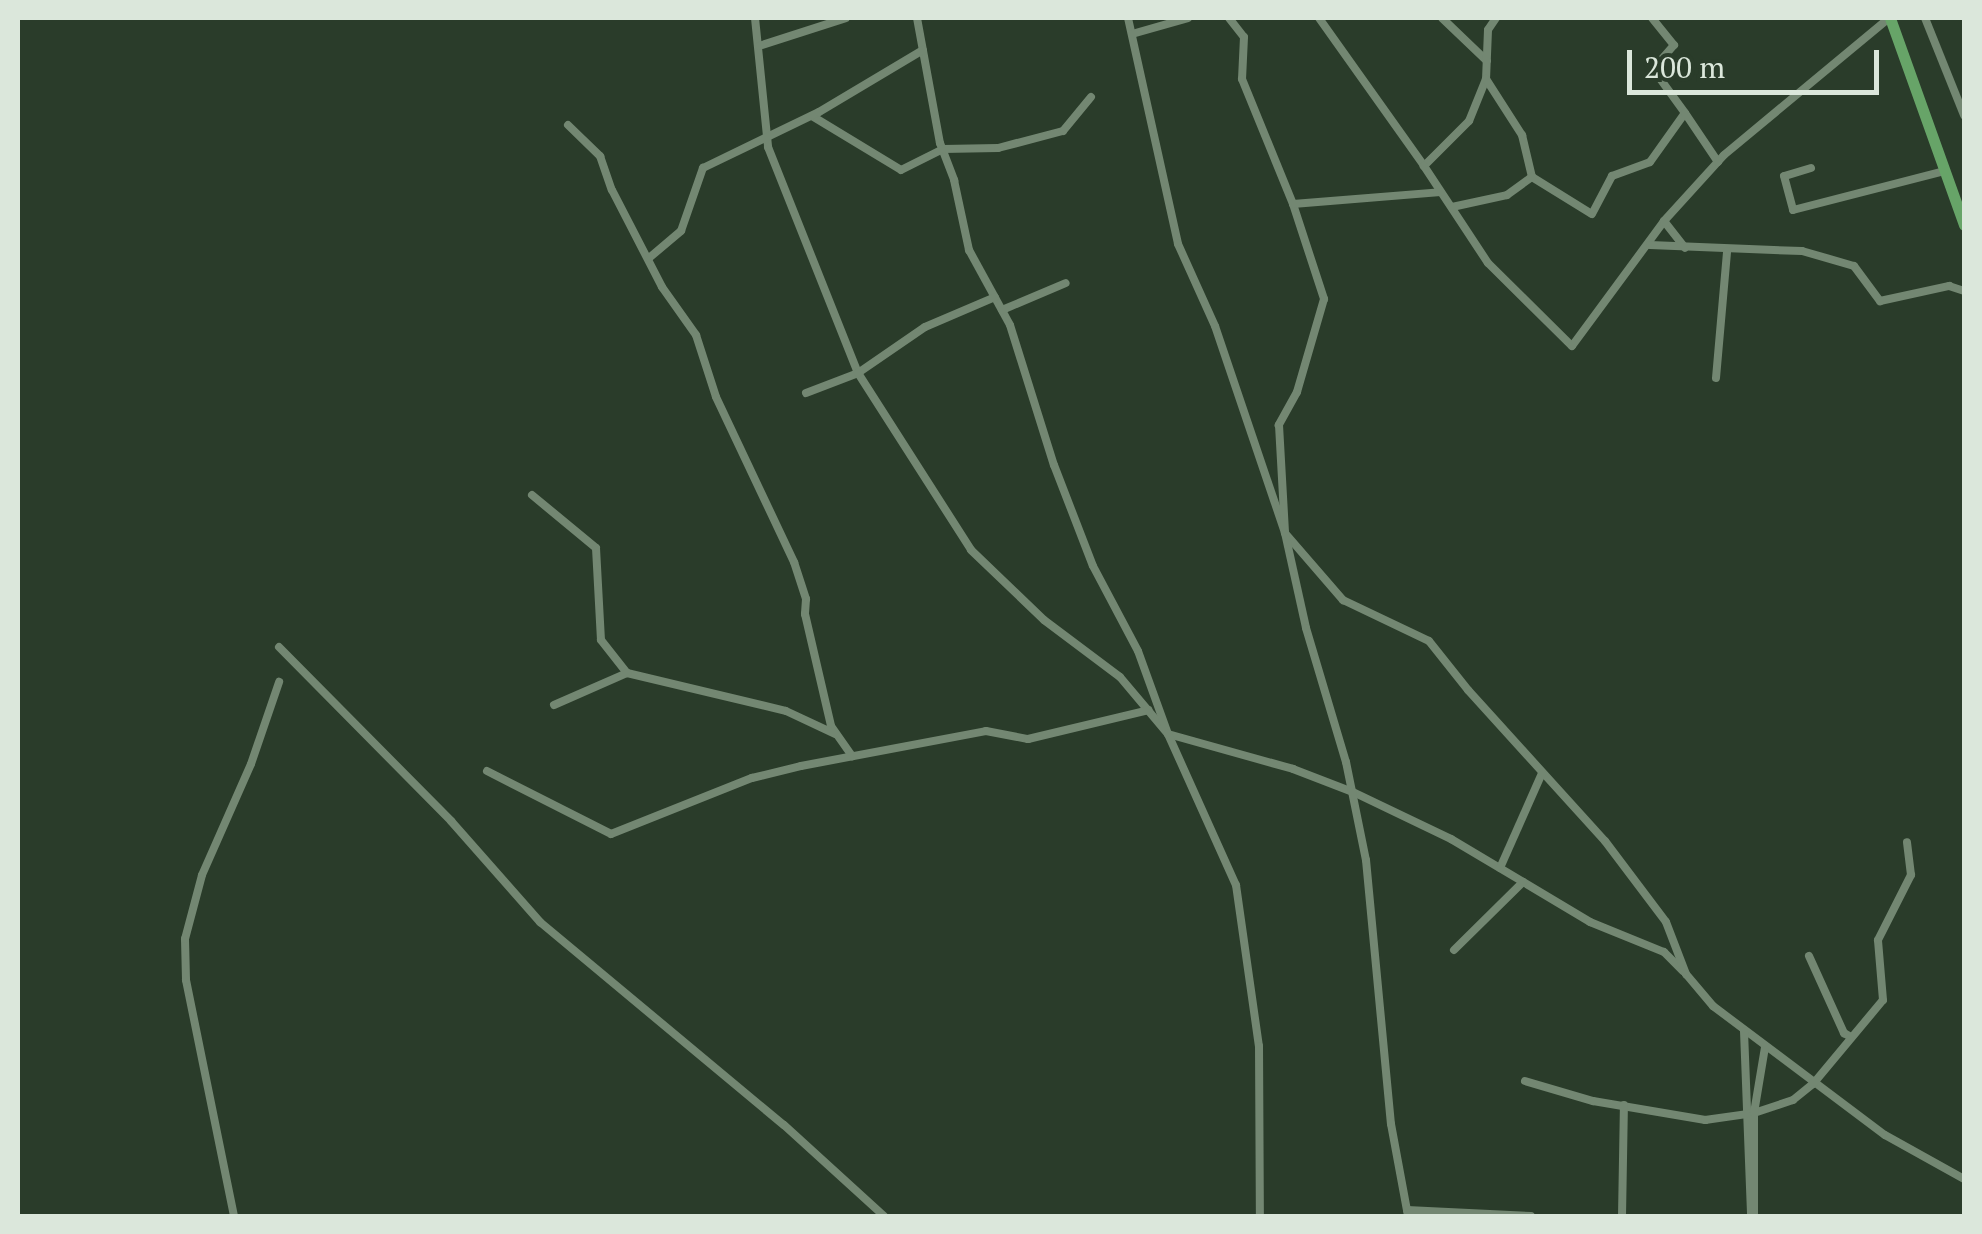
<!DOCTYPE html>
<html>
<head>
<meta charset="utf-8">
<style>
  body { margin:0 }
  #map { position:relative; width:1982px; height:1234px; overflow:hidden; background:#2a3c2a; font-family:"PT Serif",serif }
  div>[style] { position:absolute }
  .minor>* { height:8px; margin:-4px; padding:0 4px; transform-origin:4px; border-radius:4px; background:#738772 }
  .primary>* { height:11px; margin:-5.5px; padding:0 5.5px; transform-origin:5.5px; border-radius:5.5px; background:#67a468 }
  span { translate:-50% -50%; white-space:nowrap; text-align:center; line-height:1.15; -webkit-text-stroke:10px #2a3c2a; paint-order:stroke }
  .frame { position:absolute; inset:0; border:20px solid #dbe7db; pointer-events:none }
  .scale { position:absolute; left:1627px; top:50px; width:252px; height:45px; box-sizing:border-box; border:5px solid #dbe7db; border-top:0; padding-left:12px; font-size:30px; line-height:35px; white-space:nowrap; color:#dbe7db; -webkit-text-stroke:8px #2a3c2a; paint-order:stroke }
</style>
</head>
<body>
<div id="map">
  <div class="minor">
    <i style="left:755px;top:18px;width:130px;rotate:84.2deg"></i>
    <i style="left:768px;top:147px;width:243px;rotate:68.3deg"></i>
    <i style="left:858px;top:373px;width:210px;rotate:57.4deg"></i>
    <i style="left:971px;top:550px;width:101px;rotate:43.8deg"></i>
    <i style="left:1044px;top:620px;width:95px;rotate:36.9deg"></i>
    <i style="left:1120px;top:677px;width:75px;rotate:49.9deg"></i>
    <i style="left:1168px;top:734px;width:130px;rotate:15.6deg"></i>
    <i style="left:1293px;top:769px;width:64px;rotate:21deg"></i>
    <i style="left:1353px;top:792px;width:109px;rotate:25.6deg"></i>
    <i style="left:1451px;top:839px;width:162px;rotate:30.8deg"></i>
    <i style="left:1590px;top:922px;width:80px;rotate:22.1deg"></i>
    <i style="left:1664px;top:952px;width:27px;rotate:45deg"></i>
    <i style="left:917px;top:18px;width:127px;rotate:79.6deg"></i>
    <i style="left:940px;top:143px;width:40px;rotate:69deg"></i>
    <i style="left:954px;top:180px;width:72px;rotate:77.9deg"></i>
    <i style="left:969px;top:250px;width:85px;rotate:61.3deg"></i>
    <i style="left:1010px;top:325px;width:147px;rotate:72.6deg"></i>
    <i style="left:1054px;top:465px;width:108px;rotate:68.9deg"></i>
    <i style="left:1093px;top:566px;width:96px;rotate:62.1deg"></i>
    <i style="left:1138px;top:651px;width:88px;rotate:70.1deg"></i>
    <i style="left:1168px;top:734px;width:166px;rotate:65.8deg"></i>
    <i style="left:1236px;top:885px;width:163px;rotate:81.9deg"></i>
    <i style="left:1259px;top:1046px;width:170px;rotate:89.7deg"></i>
    <i style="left:1128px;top:18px;width:231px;rotate:77.5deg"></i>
    <i style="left:1178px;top:244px;width:90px;rotate:65.7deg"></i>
    <i style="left:1215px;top:326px;width:219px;rotate:71.3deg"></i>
    <i style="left:1285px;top:533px;width:89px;rotate:49.1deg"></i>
    <i style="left:1343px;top:600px;width:95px;rotate:25.5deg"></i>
    <i style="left:1429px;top:641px;width:63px;rotate:51.5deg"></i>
    <i style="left:1468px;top:690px;width:204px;rotate:47.8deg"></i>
    <i style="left:1605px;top:841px;width:101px;rotate:53deg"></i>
    <i style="left:1666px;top:922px;width:56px;rotate:69deg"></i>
    <i style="left:1686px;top:974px;width:42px;rotate:49.8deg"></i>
    <i style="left:1713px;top:1006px;width:215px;rotate:36.9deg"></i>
    <i style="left:1885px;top:1135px;width:90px;rotate:29.1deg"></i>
    <i style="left:1229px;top:18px;width:24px;rotate:52deg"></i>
    <i style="left:1244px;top:37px;width:42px;rotate:92.7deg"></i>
    <i style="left:1242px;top:79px;width:135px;rotate:67.8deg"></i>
    <i style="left:1293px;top:204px;width:100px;rotate:71.9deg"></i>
    <i style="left:1324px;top:299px;width:97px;rotate:106.2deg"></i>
    <i style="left:1297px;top:392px;width:38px;rotate:119deg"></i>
    <i style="left:1279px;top:425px;width:108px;rotate:86.8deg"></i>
    <i style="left:1285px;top:533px;width:97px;rotate:77.5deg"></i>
    <i style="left:1306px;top:628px;width:140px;rotate:73.4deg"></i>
    <i style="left:1346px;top:762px;width:100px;rotate:78.5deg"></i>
    <i style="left:1366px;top:860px;width:265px;rotate:84.6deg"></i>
    <i style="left:1391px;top:1124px;width:94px;rotate:79.5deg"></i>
    <i style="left:1319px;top:18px;width:181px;rotate:54.6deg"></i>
    <i style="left:1442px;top:18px;width:62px;rotate:43.7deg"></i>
    <i style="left:1496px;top:18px;width:14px;rotate:124deg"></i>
    <i style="left:1488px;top:30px;width:49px;rotate:92.3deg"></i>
    <i style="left:1486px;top:79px;width:45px;rotate:112deg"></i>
    <i style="left:1469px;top:121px;width:64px;rotate:135deg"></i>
    <i style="left:1424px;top:166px;width:116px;rotate:56.6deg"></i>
    <i style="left:1488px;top:263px;width:118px;rotate:44.7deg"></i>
    <i style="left:1572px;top:346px;width:155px;rotate:-53.6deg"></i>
    <i style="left:1664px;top:221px;width:89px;rotate:-47.7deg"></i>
    <i style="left:1724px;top:155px;width:214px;rotate:-39.7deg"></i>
    <i style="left:1652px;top:18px;width:35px;rotate:51deg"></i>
    <i style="left:1674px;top:45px;width:32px;rotate:131deg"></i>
    <i style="left:1653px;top:69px;width:54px;rotate:54deg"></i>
    <i style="left:1925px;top:18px;width:105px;rotate:68.1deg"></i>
    <i style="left:1132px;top:34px;width:58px;rotate:-15.9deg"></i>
    <i style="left:759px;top:46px;width:91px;rotate:-17.8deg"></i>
    <i style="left:1486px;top:79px;width:67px;rotate:57.3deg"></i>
    <i style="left:1522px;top:135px;width:43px;rotate:76.6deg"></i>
    <i style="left:812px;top:116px;width:104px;rotate:31.2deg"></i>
    <i style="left:901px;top:170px;width:47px;rotate:-26.6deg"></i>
    <i style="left:943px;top:149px;width:55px;rotate:-1deg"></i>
    <i style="left:998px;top:148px;width:67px;rotate:-14.7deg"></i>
    <i style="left:1063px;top:131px;width:44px;rotate:-50.5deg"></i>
    <i style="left:568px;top:125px;width:45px;rotate:44.1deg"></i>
    <i style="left:600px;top:156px;width:36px;rotate:71deg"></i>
    <i style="left:612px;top:190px;width:109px;rotate:62.7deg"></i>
    <i style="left:662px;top:287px;width:59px;rotate:54.7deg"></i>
    <i style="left:696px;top:335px;width:65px;rotate:72.1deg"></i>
    <i style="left:716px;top:397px;width:183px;rotate:64.7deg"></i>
    <i style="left:794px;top:562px;width:39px;rotate:72deg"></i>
    <i style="left:806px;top:599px;width:15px;rotate:94deg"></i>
    <i style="left:805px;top:614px;width:115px;rotate:76.9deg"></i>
    <i style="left:831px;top:726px;width:37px;rotate:55deg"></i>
    <i style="left:1811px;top:168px;width:28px;rotate:163deg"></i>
    <i style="left:1784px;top:176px;width:35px;rotate:75deg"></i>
    <i style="left:1793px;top:210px;width:157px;rotate:-14.4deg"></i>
    <i style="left:1293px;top:204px;width:148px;rotate:-4.6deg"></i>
    <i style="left:1452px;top:207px;width:56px;rotate:-12.3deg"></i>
    <i style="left:1507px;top:195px;width:31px;rotate:-36deg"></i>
    <i style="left:1532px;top:177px;width:70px;rotate:31.7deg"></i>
    <i style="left:1592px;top:214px;width:43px;rotate:-62.2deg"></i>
    <i style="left:1612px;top:176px;width:40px;rotate:-20.2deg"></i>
    <i style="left:1650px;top:162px;width:60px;rotate:-54.5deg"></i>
    <i style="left:1685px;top:113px;width:59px;rotate:56deg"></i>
    <i style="left:1664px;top:221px;width:34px;rotate:52deg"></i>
    <i style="left:1650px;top:245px;width:152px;rotate:2.3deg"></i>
    <i style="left:1802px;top:251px;width:54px;rotate:16.1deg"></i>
    <i style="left:1854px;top:266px;width:44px;rotate:53.4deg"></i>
    <i style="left:1880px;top:301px;width:71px;rotate:-12.3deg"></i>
    <i style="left:1949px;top:286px;width:16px;rotate:18deg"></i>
    <i style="left:649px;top:258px;width:42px;rotate:-40.2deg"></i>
    <i style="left:681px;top:231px;width:67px;rotate:-70.8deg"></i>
    <i style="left:703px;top:168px;width:129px;rotate:-25.8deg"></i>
    <i style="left:819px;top:112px;width:121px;rotate:-30.8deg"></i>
    <i style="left:1002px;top:310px;width:69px;rotate:-22.9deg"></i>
    <i style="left:1716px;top:378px;width:127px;rotate:-85deg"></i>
    <i style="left:806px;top:393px;width:56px;rotate:-21deg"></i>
    <i style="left:858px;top:373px;width:81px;rotate:-34.5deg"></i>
    <i style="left:925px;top:327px;width:76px;rotate:-23.2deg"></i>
    <i style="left:532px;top:495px;width:83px;rotate:39.6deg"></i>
    <i style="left:596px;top:548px;width:92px;rotate:86.9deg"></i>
    <i style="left:601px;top:640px;width:42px;rotate:51.8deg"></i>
    <i style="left:627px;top:673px;width:163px;rotate:13.4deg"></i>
    <i style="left:786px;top:711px;width:54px;rotate:25.1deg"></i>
    <i style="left:279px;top:647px;width:245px;rotate:45.3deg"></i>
    <i style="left:451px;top:821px;width:135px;rotate:48.6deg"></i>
    <i style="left:540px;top:922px;width:317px;rotate:39.8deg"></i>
    <i style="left:784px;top:1125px;width:135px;rotate:42.3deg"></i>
    <i style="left:554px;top:705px;width:80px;rotate:-23.7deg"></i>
    <i style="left:487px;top:771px;width:139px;rotate:26.9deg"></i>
    <i style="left:611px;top:834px;width:152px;rotate:-21.7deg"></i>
    <i style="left:752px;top:778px;width:50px;rotate:-13.8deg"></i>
    <i style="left:801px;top:766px;width:188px;rotate:-10.7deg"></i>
    <i style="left:986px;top:731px;width:43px;rotate:10.8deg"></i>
    <i style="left:1028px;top:739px;width:124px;rotate:-13.5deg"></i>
    <i style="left:1500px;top:868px;width:104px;rotate:-66.1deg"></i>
    <i style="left:1454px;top:950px;width:97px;rotate:-44.6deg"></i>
    <i style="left:1809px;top:956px;width:85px;rotate:65.6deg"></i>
    <i style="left:1844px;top:1033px;width:8px;rotate:30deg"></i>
    <i style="left:1744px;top:1031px;width:185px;rotate:87.8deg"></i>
    <i style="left:1525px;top:1081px;width:71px;rotate:16.4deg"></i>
    <i style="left:1593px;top:1101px;width:114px;rotate:9.6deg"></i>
    <i style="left:1705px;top:1120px;width:49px;rotate:-8.1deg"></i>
    <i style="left:1754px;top:1113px;width:41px;rotate:-18.4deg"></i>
    <i style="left:1793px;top:1100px;width:26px;rotate:-39deg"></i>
    <i style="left:1813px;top:1084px;width:109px;rotate:-50.2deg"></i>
    <i style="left:1883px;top:1000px;width:60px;rotate:-94.8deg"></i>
    <i style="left:1878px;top:940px;width:73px;rotate:-63.1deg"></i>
    <i style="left:1911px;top:875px;width:33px;rotate:-97deg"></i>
    <i style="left:1407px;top:1210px;width:124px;rotate:2.8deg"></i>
    <i style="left:234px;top:1216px;width:241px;rotate:-101.5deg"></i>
    <i style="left:186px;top:980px;width:41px;rotate:-91.4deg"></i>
    <i style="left:185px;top:939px;width:66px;rotate:-75.1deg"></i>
    <i style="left:202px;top:875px;width:121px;rotate:-66.2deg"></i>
    <i style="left:251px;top:764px;width:87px;rotate:-71.1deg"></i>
    <i style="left:1622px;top:1216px;width:111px;rotate:-89deg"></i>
    <i style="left:1754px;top:1216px;width:103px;rotate:-90deg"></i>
    <i style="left:1754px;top:1113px;width:67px;rotate:-80.5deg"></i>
  </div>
  <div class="primary">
    <i style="left:1890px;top:18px;width:220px;rotate:70.3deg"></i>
  </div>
  <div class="frame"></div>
  <div class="scale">200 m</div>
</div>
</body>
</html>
